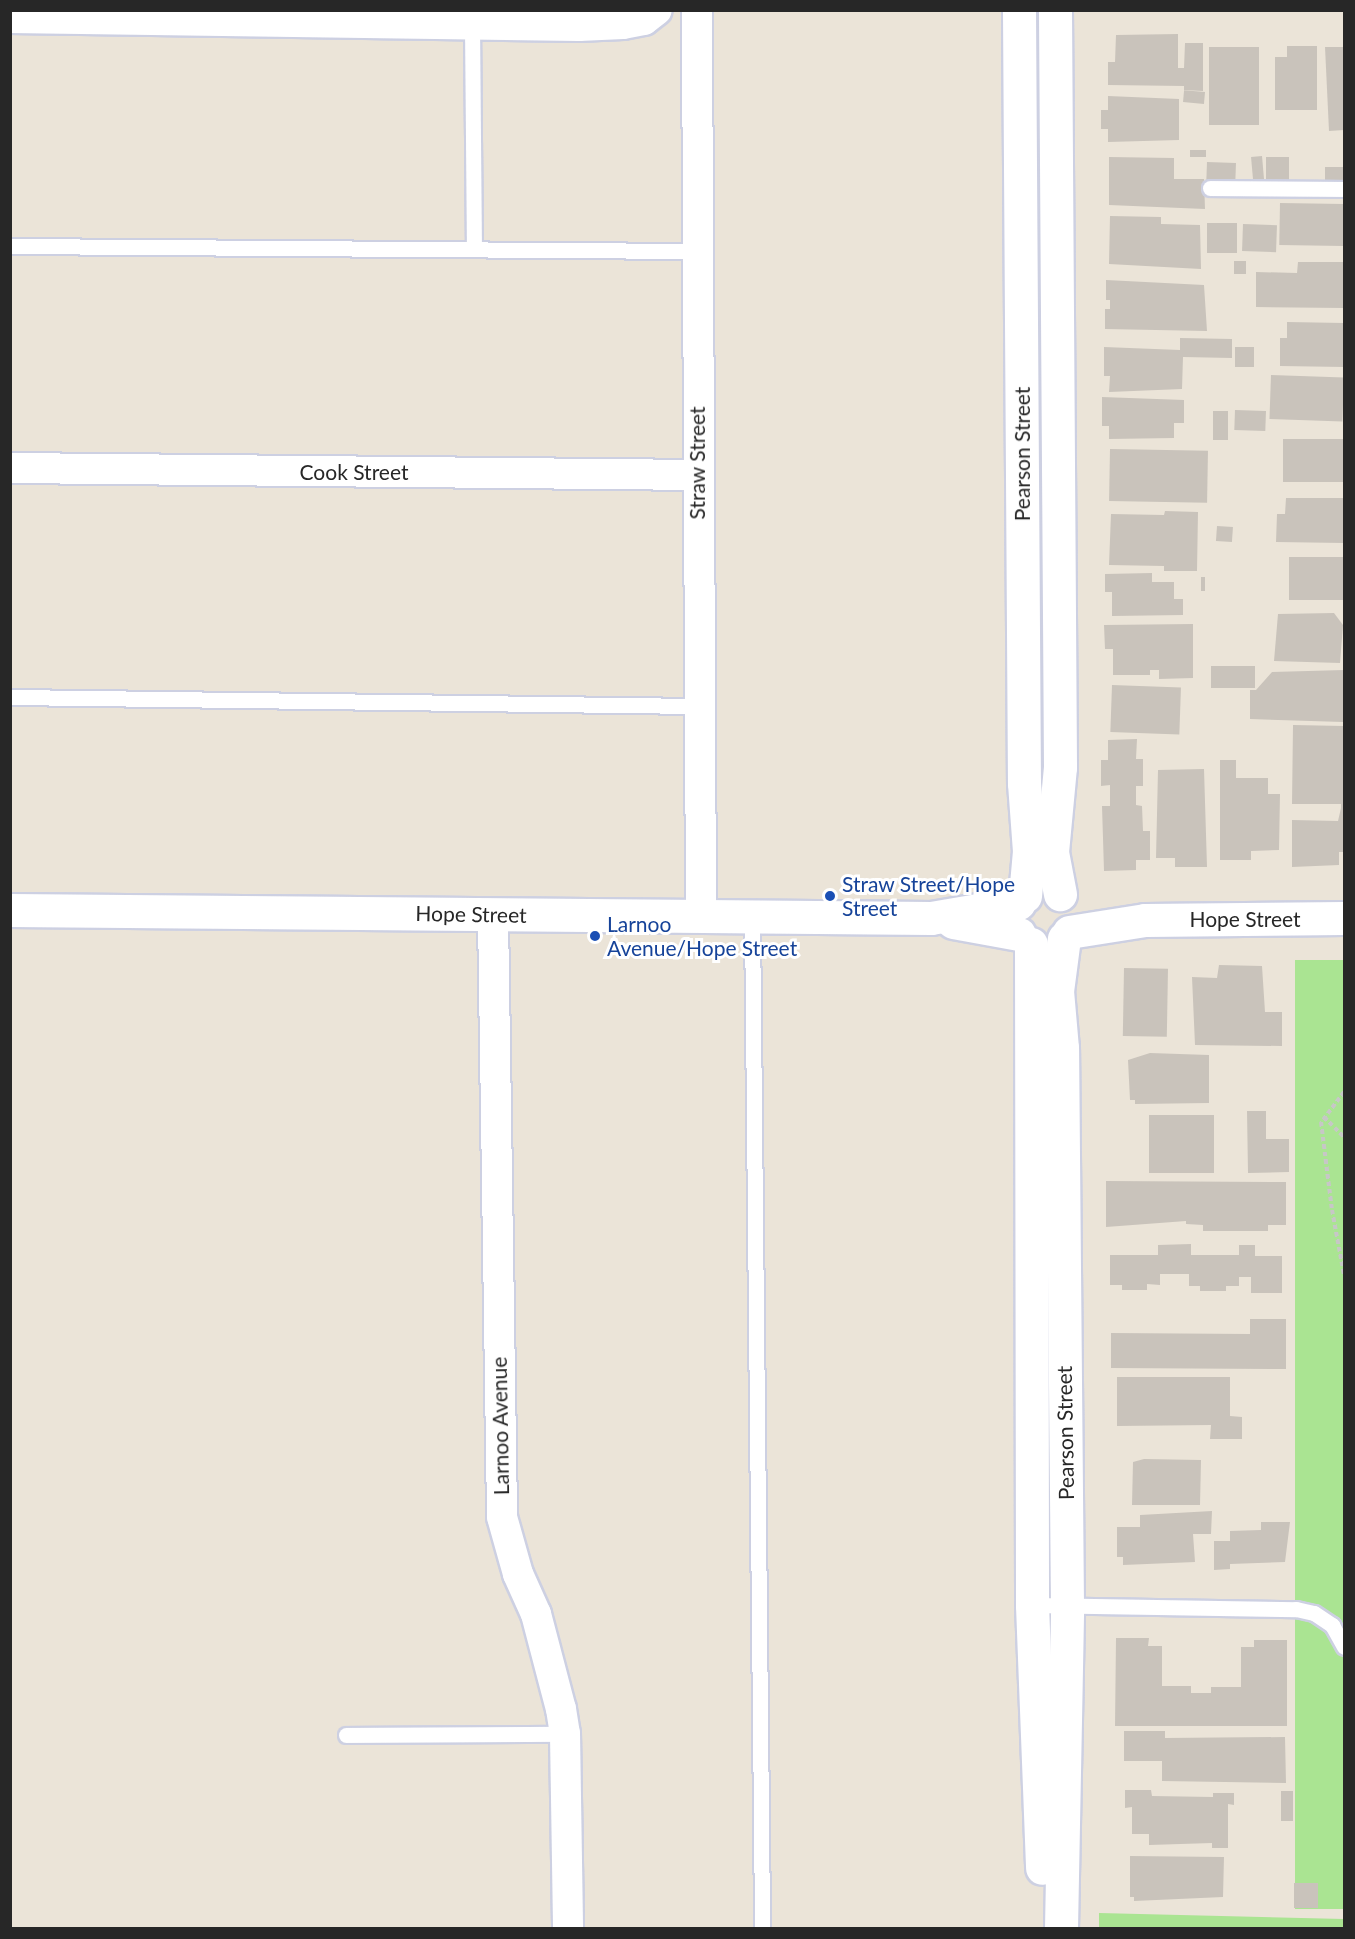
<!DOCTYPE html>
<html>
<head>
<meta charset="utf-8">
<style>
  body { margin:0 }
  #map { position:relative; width:1355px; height:1939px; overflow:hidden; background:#ebe4d8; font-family:Lato,sans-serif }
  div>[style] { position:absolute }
  .green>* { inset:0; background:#aae492; transform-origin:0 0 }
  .building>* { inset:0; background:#c9c3bb; transform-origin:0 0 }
  .path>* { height:4px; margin-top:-2px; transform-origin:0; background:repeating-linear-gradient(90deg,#c7c7c7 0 4.5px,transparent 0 7.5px) }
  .roads { filter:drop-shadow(2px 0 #cdd0e2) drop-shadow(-2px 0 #cdd0e2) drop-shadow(0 2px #cdd0e2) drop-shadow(0 -2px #cdd0e2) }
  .lane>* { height:15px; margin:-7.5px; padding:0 7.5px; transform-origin:7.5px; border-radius:7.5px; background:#fff }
  .street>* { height:30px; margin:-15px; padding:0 15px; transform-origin:15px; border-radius:15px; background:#fff }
  .secondary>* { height:33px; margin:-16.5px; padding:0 16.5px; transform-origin:16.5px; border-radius:16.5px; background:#fff }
  .dots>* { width:16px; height:16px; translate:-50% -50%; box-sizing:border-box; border:3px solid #fff; border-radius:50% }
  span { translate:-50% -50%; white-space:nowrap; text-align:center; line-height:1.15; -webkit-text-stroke:6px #fff; paint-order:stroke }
  .street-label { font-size:21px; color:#272727 }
  .transit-label { font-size:21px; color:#164399 }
  .left { translate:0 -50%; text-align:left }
  .frame { position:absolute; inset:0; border:12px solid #272727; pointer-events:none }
</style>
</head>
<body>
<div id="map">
  <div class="green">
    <i style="left:1295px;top:960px;width:49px;height:949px"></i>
    <i style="clip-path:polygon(1099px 1913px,1344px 1919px,1344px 1928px,1099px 1928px)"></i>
  </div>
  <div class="building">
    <i style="clip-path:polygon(1178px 34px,1178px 68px,1184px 68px,1185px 43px,1203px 43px,1203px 91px,1184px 90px,1184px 86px,1108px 85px,1108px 62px,1115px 62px,1116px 35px)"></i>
    <i style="clip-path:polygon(1287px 46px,1317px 46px,1317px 110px,1275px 110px,1275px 57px,1287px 57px)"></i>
    <i style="left:1259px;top:47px;width:78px;height:50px;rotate:90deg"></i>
    <i style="clip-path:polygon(1325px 47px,1344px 47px,1344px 130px,1329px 131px)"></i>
    <i style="left:1205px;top:92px;width:12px;height:21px;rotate:95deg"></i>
    <i style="clip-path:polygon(1108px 96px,1179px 99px,1179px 140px,1108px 142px,1108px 129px,1101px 129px,1101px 110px,1108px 110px)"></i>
    <i style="left:1190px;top:150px;width:16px;height:7px"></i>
    <i style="left:1262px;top:156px;width:23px;height:11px;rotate:85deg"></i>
    <i style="clip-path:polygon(1109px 157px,1174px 158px,1174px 179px,1204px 179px,1205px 209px,1109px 205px)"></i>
    <i style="left:1266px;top:157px;width:23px;height:23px"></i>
    <i style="left:1207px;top:162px;width:29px;height:18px;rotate:2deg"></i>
    <i style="left:1325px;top:167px;width:19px;height:15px"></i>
    <i style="left:1280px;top:203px;width:64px;height:42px;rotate:1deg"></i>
    <i style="clip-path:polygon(1110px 216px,1161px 217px,1161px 224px,1200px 225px,1201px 269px,1109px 264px)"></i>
    <i style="left:1207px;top:223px;width:30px;height:30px"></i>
    <i style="left:1243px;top:224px;width:34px;height:27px;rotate:2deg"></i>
    <i style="left:1234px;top:261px;width:12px;height:13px"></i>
    <i style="clip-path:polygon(1298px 262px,1344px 262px,1344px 308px,1256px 307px,1256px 272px,1297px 273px)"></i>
    <i style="clip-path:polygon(1106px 280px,1204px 285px,1207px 331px,1105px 329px,1105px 309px,1110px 309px,1110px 300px,1106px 300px)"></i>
    <i style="clip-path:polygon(1287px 322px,1344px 323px,1344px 367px,1280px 366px,1280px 338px,1287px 338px)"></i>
    <i style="clip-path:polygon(1180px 338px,1232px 339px,1232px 358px,1183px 357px,1182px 389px,1109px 392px,1110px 376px,1104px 376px,1104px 347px,1180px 350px)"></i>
    <i style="left:1235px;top:347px;width:19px;height:20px"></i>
    <i style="left:1271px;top:375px;width:73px;height:44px;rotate:2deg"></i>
    <i style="clip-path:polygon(1102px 397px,1184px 400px,1184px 423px,1174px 423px,1174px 438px,1109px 439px,1109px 426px,1102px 426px)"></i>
    <i style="left:1235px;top:410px;width:31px;height:20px;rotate:2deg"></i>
    <i style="left:1213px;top:411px;width:15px;height:29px"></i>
    <i style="left:1283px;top:439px;width:61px;height:43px"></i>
    <i style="left:1110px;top:449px;width:98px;height:52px;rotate:1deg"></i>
    <i style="clip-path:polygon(1286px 498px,1344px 498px,1344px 543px,1276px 542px,1277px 514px,1285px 514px)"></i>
    <i style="clip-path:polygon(1165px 511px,1198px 512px,1197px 571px,1164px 571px,1164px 566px,1109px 565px,1111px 514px,1164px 515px)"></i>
    <i style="left:1217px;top:526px;width:16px;height:15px;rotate:4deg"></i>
    <i style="left:1289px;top:557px;width:55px;height:43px"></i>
    <i style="clip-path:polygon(1152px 573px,1152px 582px,1174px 582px,1174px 599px,1183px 599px,1183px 615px,1112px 616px,1112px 592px,1105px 592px,1105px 574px)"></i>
    <i style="left:1201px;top:577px;width:4px;height:14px"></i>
    <i style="clip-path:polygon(1334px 613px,1343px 625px,1340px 663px,1274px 661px,1278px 614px)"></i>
    <i style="clip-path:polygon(1193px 624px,1193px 678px,1159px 679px,1159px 670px,1150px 670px,1150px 675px,1113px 675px,1113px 649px,1105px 649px,1104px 625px)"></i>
    <i style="left:1211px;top:666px;width:44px;height:22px"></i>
    <i style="clip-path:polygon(1344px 670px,1343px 722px,1250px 719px,1250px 690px,1256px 690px,1272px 672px)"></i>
    <i style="left:1112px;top:685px;width:69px;height:47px;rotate:2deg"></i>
    <i style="clip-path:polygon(1293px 725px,1344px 726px,1344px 852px,1339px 852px,1339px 865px,1292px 867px,1292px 820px,1338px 821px,1341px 808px,1341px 804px,1292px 804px)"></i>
    <i style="clip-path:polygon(1137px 739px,1136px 759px,1143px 759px,1143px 786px,1136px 786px,1136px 805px,1142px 806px,1143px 831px,1150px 831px,1150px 860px,1136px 860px,1136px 870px,1104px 871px,1102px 806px,1110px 806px,1110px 785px,1101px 786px,1101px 760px,1108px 760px,1108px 740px)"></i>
    <i style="clip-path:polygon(1220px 760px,1236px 760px,1236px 778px,1268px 778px,1268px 794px,1280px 794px,1279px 850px,1251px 851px,1251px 860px,1220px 860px)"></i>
    <i style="clip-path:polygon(1204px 769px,1207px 867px,1175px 867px,1175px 858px,1156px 858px,1158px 770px)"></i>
    <i style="clip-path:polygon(1219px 965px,1262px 966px,1265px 1012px,1282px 1012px,1282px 1046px,1195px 1045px,1192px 977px,1217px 978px)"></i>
    <i style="left:1124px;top:968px;width:44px;height:68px;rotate:1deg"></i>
    <i style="clip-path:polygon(1150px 1053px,1209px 1055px,1209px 1103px,1135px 1104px,1135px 1100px,1130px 1100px,1128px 1060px)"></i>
    <i style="clip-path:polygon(1247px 1111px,1266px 1111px,1266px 1139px,1289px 1139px,1289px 1172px,1248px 1173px)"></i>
    <i style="left:1149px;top:1115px;width:65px;height:58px"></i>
    <i style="clip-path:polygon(1106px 1181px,1286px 1182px,1286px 1225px,1268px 1225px,1268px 1231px,1203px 1231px,1203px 1225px,1186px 1224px,1186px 1221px,1106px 1227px)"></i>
    <i style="clip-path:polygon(1191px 1244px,1191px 1255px,1239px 1255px,1239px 1245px,1255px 1245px,1255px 1256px,1282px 1256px,1282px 1293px,1251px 1293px,1251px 1277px,1239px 1277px,1239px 1286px,1226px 1286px,1226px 1291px,1200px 1291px,1200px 1286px,1189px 1286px,1189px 1274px,1160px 1274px,1160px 1285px,1147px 1284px,1147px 1290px,1122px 1290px,1122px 1285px,1110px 1285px,1110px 1255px,1158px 1255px,1158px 1245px)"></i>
    <i style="clip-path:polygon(1250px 1319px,1286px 1319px,1286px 1369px,1111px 1368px,1111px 1333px,1250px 1334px)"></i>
    <i style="clip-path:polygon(1117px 1377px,1230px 1377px,1230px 1416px,1242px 1417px,1242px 1439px,1210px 1439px,1211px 1425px,1117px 1426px)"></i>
    <i style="clip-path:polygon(1144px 1459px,1201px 1460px,1200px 1505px,1132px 1505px,1133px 1462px)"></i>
    <i style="clip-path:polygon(1212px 1511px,1211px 1534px,1193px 1534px,1195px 1562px,1123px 1565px,1123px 1557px,1117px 1557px,1117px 1527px,1140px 1527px,1140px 1515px)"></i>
    <i style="clip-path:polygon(1261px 1522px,1290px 1522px,1285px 1562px,1230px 1564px,1230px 1569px,1214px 1570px,1214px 1541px,1230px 1541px,1230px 1531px,1261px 1530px)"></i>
    <i style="clip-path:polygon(1116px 1638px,1149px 1638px,1148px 1646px,1162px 1646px,1162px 1686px,1191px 1686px,1191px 1693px,1211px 1693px,1211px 1687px,1241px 1687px,1241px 1647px,1254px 1647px,1254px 1640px,1287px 1640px,1287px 1726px,1115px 1726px)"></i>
    <i style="clip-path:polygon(1124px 1731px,1165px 1731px,1165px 1738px,1285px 1737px,1286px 1783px,1162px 1781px,1162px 1761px,1124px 1761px)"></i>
    <i style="clip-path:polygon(1125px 1790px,1151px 1790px,1152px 1796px,1213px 1797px,1213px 1793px,1234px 1793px,1234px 1805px,1228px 1804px,1228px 1848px,1212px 1848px,1212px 1843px,1149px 1845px,1149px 1834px,1132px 1834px,1132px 1807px,1125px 1808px)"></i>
    <i style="left:1281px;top:1791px;width:12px;height:30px"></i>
    <i style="clip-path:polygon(1130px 1856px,1224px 1857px,1223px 1897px,1134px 1901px,1134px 1897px,1130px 1897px)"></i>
    <i style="left:1294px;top:1883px;width:24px;height:25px"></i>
  </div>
  <div class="path">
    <i style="left:1344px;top:1092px;width:38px;rotate:127deg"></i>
    <i style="left:1321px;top:1122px;width:89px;rotate:82.9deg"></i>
    <i style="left:1332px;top:1210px;width:66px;rotate:79.5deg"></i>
    <i style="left:1324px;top:1117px;width:28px;rotate:45deg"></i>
  </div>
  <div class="roads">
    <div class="lane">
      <i style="left:472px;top:24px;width:225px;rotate:89.5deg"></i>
      <i style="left:1210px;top:188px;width:134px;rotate:0.4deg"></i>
      <i style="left:10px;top:246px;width:687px;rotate:0.42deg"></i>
      <i style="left:10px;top:697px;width:689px;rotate:0.75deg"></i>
      <i style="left:752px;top:916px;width:1012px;rotate:89.43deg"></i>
      <i style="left:1032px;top:1605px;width:264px;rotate:0.9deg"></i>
      <i style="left:1296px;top:1609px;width:18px;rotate:13deg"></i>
      <i style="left:1314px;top:1613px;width:22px;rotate:34deg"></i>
      <i style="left:1332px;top:1625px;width:25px;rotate:61deg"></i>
      <i style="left:346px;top:1735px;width:219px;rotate:-0.3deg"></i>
    </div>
    <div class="street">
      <i style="left:697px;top:10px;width:906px;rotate:89.75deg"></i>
      <i style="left:10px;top:18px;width:569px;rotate:0.81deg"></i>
      <i style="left:579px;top:26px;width:44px;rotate:-2.6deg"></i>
      <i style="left:623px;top:24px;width:21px;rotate:-11deg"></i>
      <i style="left:644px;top:20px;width:16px;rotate:-38deg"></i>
      <i style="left:10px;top:468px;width:687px;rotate:0.58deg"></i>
      <i style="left:493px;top:915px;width:602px;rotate:89.14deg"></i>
      <i style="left:502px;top:1517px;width:59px;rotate:74.3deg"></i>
      <i style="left:518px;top:1574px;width:44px;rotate:65.8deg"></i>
      <i style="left:536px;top:1614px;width:98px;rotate:75.3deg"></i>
      <i style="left:561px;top:1709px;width:25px;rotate:81deg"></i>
      <i style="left:565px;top:1734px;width:194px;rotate:89.1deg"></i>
    </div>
    <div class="secondary">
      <i style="left:1019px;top:11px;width:772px;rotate:89.63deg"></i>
      <i style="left:1024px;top:783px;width:68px;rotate:85.8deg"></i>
      <i style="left:1029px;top:851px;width:45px;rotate:95.1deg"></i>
      <i style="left:1055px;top:11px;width:756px;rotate:89.62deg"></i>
      <i style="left:1060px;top:767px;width:85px;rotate:95.4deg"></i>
      <i style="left:1052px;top:852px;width:43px;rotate:79.2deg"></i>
      <i style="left:10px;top:910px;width:921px;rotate:0.5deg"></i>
      <i style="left:931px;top:918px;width:89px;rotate:-9.7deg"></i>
      <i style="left:953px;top:922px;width:67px;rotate:10.3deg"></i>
      <i style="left:1069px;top:932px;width:77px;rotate:-9deg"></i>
      <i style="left:1145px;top:920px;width:199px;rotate:-0.6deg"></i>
      <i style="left:1031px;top:944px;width:661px;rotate:89.91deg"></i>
      <i style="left:1032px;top:1605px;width:263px;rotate:87.8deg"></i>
      <i style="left:1061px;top:1928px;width:323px;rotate:-88.9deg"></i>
      <i style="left:1067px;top:1605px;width:557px;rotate:-90.51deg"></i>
      <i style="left:1062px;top:1048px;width:57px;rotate:-95deg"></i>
      <i style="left:1057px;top:991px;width:53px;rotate:-82.5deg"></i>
    </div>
  </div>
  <div class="dots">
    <i style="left:830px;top:896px;background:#1a4fb4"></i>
    <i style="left:595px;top:936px;background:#1a4fb4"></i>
  </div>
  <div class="street-label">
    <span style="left:1022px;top:454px;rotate:-90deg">Pearson Street</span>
    <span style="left:697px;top:463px;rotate:-90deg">Straw Street</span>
    <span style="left:354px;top:472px">Cook Street</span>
    <span style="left:471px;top:914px;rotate:1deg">Hope Street</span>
    <span style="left:1245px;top:919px">Hope Street</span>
    <span style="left:500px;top:1426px;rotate:-91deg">Larnoo Avenue</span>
    <span style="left:1065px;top:1433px;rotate:-91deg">Pearson Street</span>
  </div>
  <div class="transit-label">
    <span class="left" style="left:842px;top:896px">Straw Street/Hope<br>Street</span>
    <span class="left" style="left:607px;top:936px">Larnoo<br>Avenue/Hope Street</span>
  </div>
  <div class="frame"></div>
</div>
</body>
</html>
